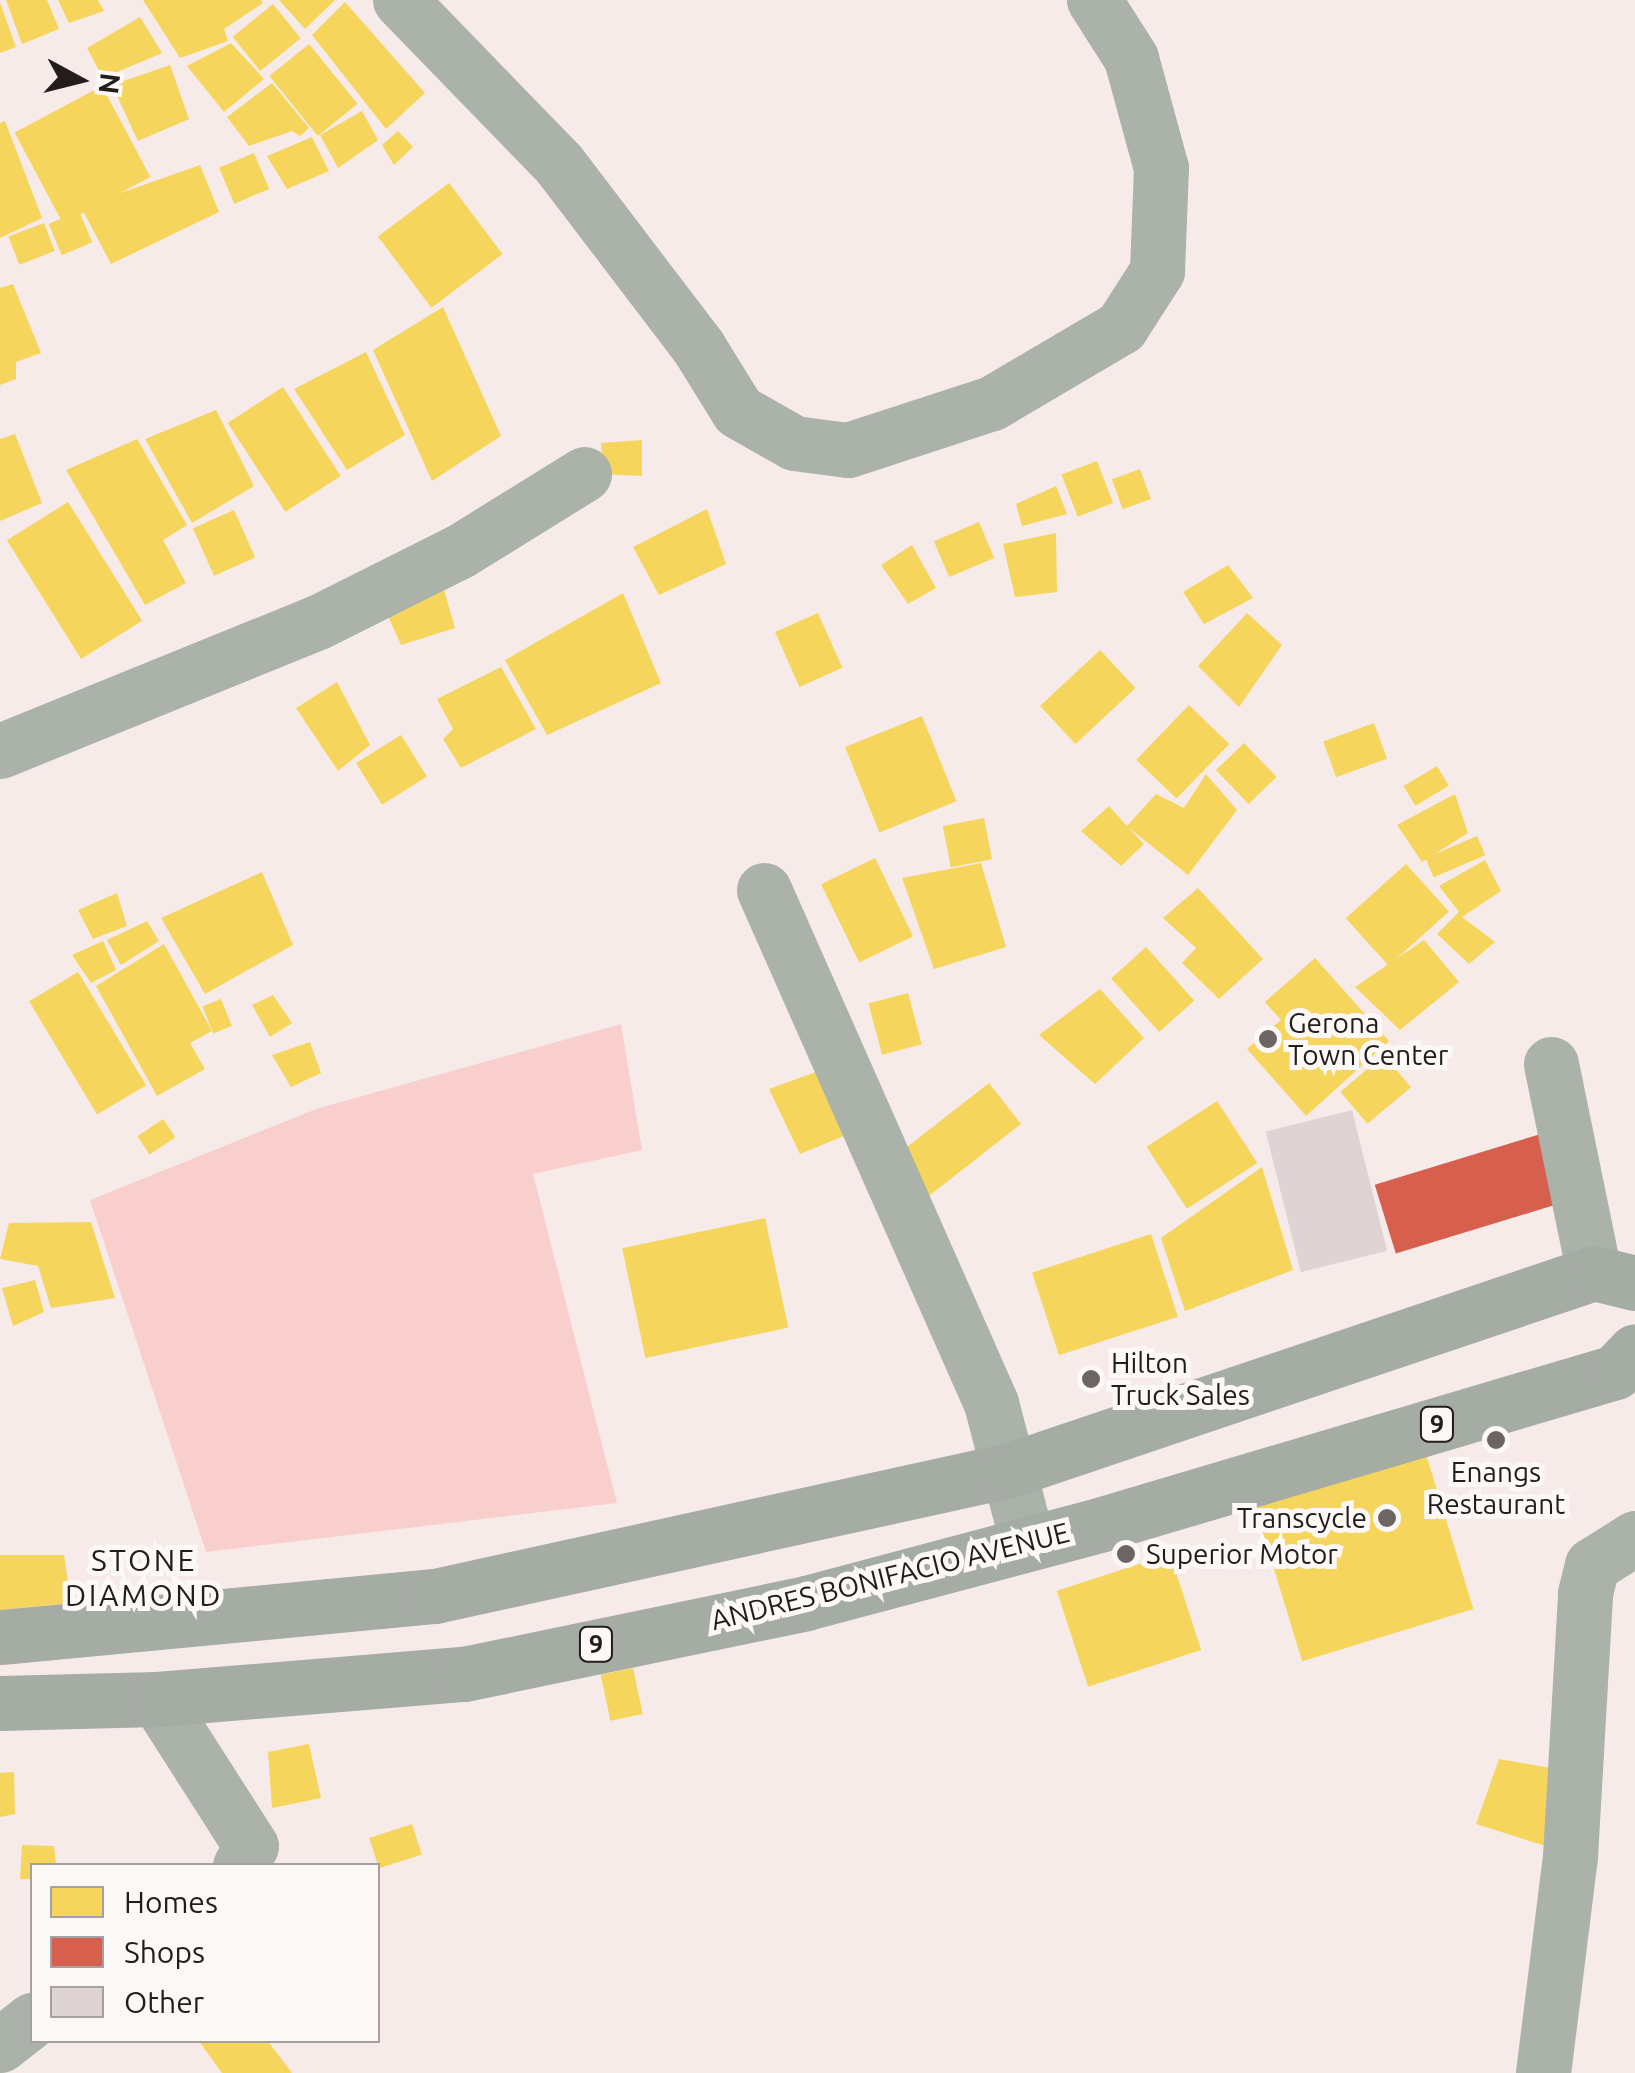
<!DOCTYPE html>
<html>
<head>
<meta charset="utf-8">
<style>
  body { margin:0 }
  #map { position:relative; width:1635px; height:2073px; overflow:hidden; background:#f7ebea; font-family:Ubuntu,sans-serif }
  div>[style] { position:absolute }
  .green>* { inset:0; background:#f9cfcd }
  .homes>* { inset:0; background:#f6d55c; transform-origin:0 0 }
  .shops>* { inset:0; background:#d6604d; transform-origin:0 0 }
  .building>* { inset:0; background:#ded4d3; transform-origin:0 0 }
  .minor>* { height:55px; margin:-27.5px; padding:0 27.5px; transform-origin:27.5px; border-radius:27.5px; background:#aab2a9 }
  .highway>* { height:55px; margin:-27.5px; padding:0 27.5px; transform-origin:27.5px; border-radius:27.5px; background:#a5aca4 }
  .dots>* { width:28px; height:28px; translate:-50% -50%; box-sizing:border-box; border:5px solid #fcf8f8; border-radius:50% }
  span { translate:-50% -50%; white-space:nowrap; text-align:center; line-height:1.15; -webkit-text-stroke:10px #fcf8f8; paint-order:stroke }
  .shield-label span { padding:2px 8px; background:#fcf8f8; border:2px solid; border-radius:8px; -webkit-text-stroke-width:0 }
  .shield-label { font-size:25px; color:#241c1c; font-weight:700 }
  .poi-label { font-size:28px; color:#241c1c }
  .left { translate:0 -50%; text-align:left }
  .right { translate:-100% -50%; text-align:right }
  .street-label { font-size:28px; color:#241c1c }
  .neighbourhood-label { font-size:30px; color:#241c1c; letter-spacing:2.5px }
  .legend { position:absolute; left:30px; top:1863px; width:350px; height:180px; box-sizing:border-box; background:#fcf8f8; border:2px solid #a6a0a0; margin:0; padding:12px 18px; list-style:none; font-size:30px; color:#241c1c }
  .legend li { display:flex; align-items:center; gap:20px; height:50px }
  .legend b { width:50px; border:2px solid #a6a0a0 }
  .north { position:absolute; left:30px; top:30px; width:100px; height:100px; -webkit-text-stroke:8px #fcf8f8; paint-order:stroke; rotate:97deg; font-size:28px; font-weight:700; line-height:40px; text-align:center; color:#241c1c }
  .north::after { content:''; display:block; margin:auto; width:35px; height:45px; background:#241c1c; clip-path:polygon(50% 0,100% 100%,50% 72%,0 100%) }
</style>
</head>
<body>
<div id="map">
  <div class="green">
    <i style="clip-path:polygon(621px 1024px,642px 1150px,533px 1174px,617px 1503px,206px 1552px,90px 1200px,319px 1108px)"></i>
  </div>
  <div class="homes">
    <i style="clip-path:polygon(6px 0,47px 0,59px 29px,22px 44px)"></i>
    <i style="clip-path:polygon(58px 0,98px 0,104px 11px,69px 23px)"></i>
    <i style="clip-path:polygon(143px 0,261px 0,263px 3px,224px 29px,228px 41px,180px 58px)"></i>
    <i style="clip-path:polygon(279px 0,335px 0,305px 29px)"></i>
    <i style="clip-path:polygon(345px 2px,425px 93px,386px 129px,312px 35px)"></i>
    <i style="clip-path:polygon(0 3px,16px 47px,0 53px)"></i>
    <i style="left:273px;top:4px;width:44px;height:52px;rotate:51deg"></i>
    <i style="clip-path:polygon(140px 17px,162px 53px,103px 78px,87px 48px)"></i>
    <i style="clip-path:polygon(231px 43px,264px 79px,224px 112px,187px 66px)"></i>
    <i style="left:309px;top:44px;width:77px;height:51px;rotate:51deg"></i>
    <i style="clip-path:polygon(170px 65px,189px 119px,138px 141px,112px 85px)"></i>
    <i style="clip-path:polygon(272px 83px,309px 128px,300px 136px,292px 131px,249px 146px,227px 117px)"></i>
    <i style="left:102px;top:86px;width:103px;height:99px;rotate:62deg"></i>
    <i style="clip-path:polygon(362px 111px,378px 140px,338px 168px,320px 135px)"></i>
    <i style="clip-path:polygon(5px 121px,42px 218px,0 238px,0 123px)"></i>
    <i style="clip-path:polygon(398px 131px,413px 147px,394px 165px,382px 145px)"></i>
    <i style="clip-path:polygon(312px 137px,329px 171px,287px 189px,267px 156px)"></i>
    <i style="left:254px;top:153px;width:39px;height:38px;rotate:67deg"></i>
    <i style="clip-path:polygon(200px 165px,219px 212px,111px 264px,81px 207px)"></i>
    <i style="left:449px;top:183px;width:89px;height:89px;rotate:53deg"></i>
    <i style="left:79px;top:211px;width:34px;height:33px;rotate:67deg"></i>
    <i style="left:44px;top:223px;width:30px;height:38px;rotate:69deg"></i>
    <i style="clip-path:polygon(13px 284px,41px 353px,16px 362px,16px 379px,0 385px,0 288px)"></i>
    <i style="clip-path:polygon(443px 307px,501px 436px,432px 481px,373px 350px)"></i>
    <i style="clip-path:polygon(366px 352px,405px 435px,347px 470px,294px 389px)"></i>
    <i style="left:283px;top:387px;width:106px;height:66px;rotate:57deg"></i>
    <i style="clip-path:polygon(216px 410px,254px 486px,192px 523px,145px 439px)"></i>
    <i style="clip-path:polygon(15px 434px,42px 503px,0 521px,0 439px)"></i>
    <i style="clip-path:polygon(137px 439px,187px 525px,163px 540px,186px 583px,145px 605px,66px 470px)"></i>
    <i style="clip-path:polygon(642px 440px,642px 476px,603px 474px,601px 443px)"></i>
    <i style="left:1097px;top:461px;width:45px;height:38px;rotate:69deg"></i>
    <i style="left:1140px;top:469px;width:32px;height:30px;rotate:70deg"></i>
    <i style="clip-path:polygon(1056px 486px,1067px 514px,1022px 526px,1016px 504px)"></i>
    <i style="left:68px;top:502px;width:140px;height:72px;rotate:58deg"></i>
    <i style="clip-path:polygon(707px 509px,726px 564px,659px 595px,633px 547px)"></i>
    <i style="left:234px;top:510px;width:52px;height:45px;rotate:66deg"></i>
    <i style="left:979px;top:522px;width:39px;height:49px;rotate:67deg"></i>
    <i style="clip-path:polygon(1056px 533px,1057px 592px,1015px 597px,1003px 544px)"></i>
    <i style="clip-path:polygon(912px 545px,936px 588px,908px 604px,881px 565px)"></i>
    <i style="clip-path:polygon(1228px 565px,1253px 598px,1204px 624px,1183px 592px)"></i>
    <i style="clip-path:polygon(442px 583px,455px 628px,401px 645px,380px 598px)"></i>
    <i style="clip-path:polygon(623px 593px,661px 683px,547px 735px,505px 660px)"></i>
    <i style="left:818px;top:613px;width:60px;height:47px;rotate:66deg"></i>
    <i style="clip-path:polygon(1247px 613px,1282px 645px,1239px 707px,1198px 666px)"></i>
    <i style="left:1100px;top:650px;width:52px;height:82px;rotate:47deg"></i>
    <i style="clip-path:polygon(501px 667px,536px 729px,461px 768px,443px 739px,453px 729px,437px 699px)"></i>
    <i style="clip-path:polygon(337px 682px,370px 745px,338px 771px,296px 708px)"></i>
    <i style="left:1189px;top:705px;width:56px;height:76px;rotate:44deg"></i>
    <i style="left:922px;top:716px;width:92px;height:83px;rotate:68deg"></i>
    <i style="left:1374px;top:723px;width:38px;height:54px;rotate:70deg"></i>
    <i style="left:401px;top:735px;width:49px;height:53px;rotate:58deg"></i>
    <i style="left:1244px;top:743px;width:47px;height:39px;rotate:46deg"></i>
    <i style="left:1437px;top:766px;width:23px;height:39px;rotate:59deg"></i>
    <i style="clip-path:polygon(1206px 774px,1237px 810px,1188px 875px,1128px 827px,1144px 844px,1121px 866px,1081px 831px,1109px 806px,1127px 826px,1156px 794px,1184px 808px)"></i>
    <i style="clip-path:polygon(1455px 794px,1468px 833px,1422px 862px,1397px 825px)"></i>
    <i style="left:984px;top:818px;width:42px;height:42px;rotate:79deg"></i>
    <i style="left:1477px;top:836px;width:21px;height:56px;rotate:67deg"></i>
    <i style="left:875px;top:858px;width:87px;height:60px;rotate:64deg"></i>
    <i style="clip-path:polygon(1485px 860px,1501px 891px,1462px 917px,1495px 942px,1469px 964px,1437px 934px,1459px 912px,1439px 886px)"></i>
    <i style="clip-path:polygon(981px 863px,1006px 947px,934px 969px,902px 878px)"></i>
    <i style="left:1406px;top:864px;width:64px;height:81px;rotate:48deg"></i>
    <i style="clip-path:polygon(262px 872px,293px 945px,205px 994px,161px 918px)"></i>
    <i style="clip-path:polygon(1198px 888px,1263px 959px,1219px 999px,1182px 963px,1196px 948px,1163px 918px)"></i>
    <i style="clip-path:polygon(117px 893px,127px 926px,93px 939px,78px 910px)"></i>
    <i style="clip-path:polygon(147px 921px,159px 941px,121px 965px,107px 940px)"></i>
    <i style="clip-path:polygon(1424px 940px,1459px 982px,1400px 1030px,1355px 987px)"></i>
    <i style="clip-path:polygon(103px 941px,116px 970px,91px 983px,72px 955px)"></i>
    <i style="clip-path:polygon(164px 944px,212px 1031px,190px 1043px,205px 1069px,157px 1096px,96px 986px)"></i>
    <i style="left:1146px;top:947px;width:72px;height:47px;rotate:48deg"></i>
    <i style="clip-path:polygon(1315px 958px,1389px 1041px,1306px 1116px,1247px 1049px,1281px 1020px,1265px 1002px)"></i>
    <i style="left:78px;top:972px;width:132px;height:57px;rotate:59deg"></i>
    <i style="clip-path:polygon(1100px 989px,1144px 1038px,1095px 1084px,1039px 1035px)"></i>
    <i style="left:908px;top:993px;width:53px;height:41px;rotate:75deg"></i>
    <i style="clip-path:polygon(273px 995px,292px 1023px,270px 1037px,252px 1005px)"></i>
    <i style="left:221px;top:999px;width:29px;height:20px;rotate:68deg"></i>
    <i style="clip-path:polygon(310px 1042px,321px 1073px,291px 1087px,272px 1055px)"></i>
    <i style="left:1384px;top:1055px;width:42px;height:57px;rotate:50deg"></i>
    <i style="clip-path:polygon(824px 1069px,856px 1131px,800px 1154px,769px 1089px)"></i>
    <i style="left:989px;top:1083px;width:52px;height:126px;rotate:52deg"></i>
    <i style="left:1217px;top:1101px;width:74px;height:84px;rotate:57deg"></i>
    <i style="left:163px;top:1119px;width:22px;height:31px;rotate:56deg"></i>
    <i style="clip-path:polygon(1262px 1167px,1293px 1270px,1185px 1311px,1161px 1238px)"></i>
    <i style="left:765px;top:1218px;width:112px;height:146px;rotate:78deg"></i>
    <i style="clip-path:polygon(91px 1222px,115px 1298px,51px 1308px,38px 1266px,0 1259px,9px 1223px)"></i>
    <i style="left:1151px;top:1234px;width:87px;height:125px;rotate:72deg"></i>
    <i style="clip-path:polygon(35px 1280px,44px 1312px,13px 1326px,2px 1288px)"></i>
    <i style="left:1426px;top:1454px;width:162px;height:179px;rotate:73deg"></i>
    <i style="left:1170px;top:1554px;width:101px;height:119px;rotate:72deg"></i>
    <i style="clip-path:polygon(0 1555px,64px 1555px,71px 1603px,0 1610px)"></i>
    <i style="left:633px;top:1668px;width:47px;height:33px;rotate:78deg"></i>
    <i style="clip-path:polygon(309px 1744px,321px 1798px,272px 1808px,268px 1752px)"></i>
    <i style="clip-path:polygon(1499px 1759px,1568px 1771px,1555px 1849px,1476px 1824px)"></i>
    <i style="clip-path:polygon(14px 1772px,15px 1814px,0 1817px,0 1773px)"></i>
    <i style="left:412px;top:1824px;width:32px;height:45px;rotate:72deg"></i>
    <i style="clip-path:polygon(22px 1845px,54px 1846px,56px 1866px,32px 1866px,32px 1879px,20px 1879px)"></i>
    <i style="clip-path:polygon(198px 2040px,267px 2040px,292px 2073px,222px 2073px)"></i>
  </div>
  <div class="shops">
    <i style="left:1544px;top:1133px;width:72px;height:177px;rotate:73deg"></i>
  </div>
  <div class="building">
    <i style="left:1352px;top:1110px;width:145px;height:89px;rotate:76deg"></i>
  </div>
  <div class="minor">
    <i style="left:400px;top:0;width:228px;rotate:45.9deg"></i>
    <i style="left:559px;top:164px;width:231px;rotate:52.7deg"></i>
    <i style="left:699px;top:348px;width:74px;rotate:58.2deg"></i>
    <i style="left:738px;top:411px;width:64px;rotate:29.7deg"></i>
    <i style="left:794px;top:443px;width:54px;rotate:7.4deg"></i>
    <i style="left:848px;top:450px;width:151px;rotate:-18.1deg"></i>
    <i style="left:992px;top:403px;width:150px;rotate:-30.5deg"></i>
    <i style="left:1121px;top:327px;width:67px;rotate:-57.3deg"></i>
    <i style="left:1157px;top:271px;width:103px;rotate:-87.8deg"></i>
    <i style="left:1161px;top:168px;width:114px;rotate:-105.3deg"></i>
    <i style="left:1131px;top:58px;width:69px;rotate:-122.5deg"></i>
    <i style="left:0;top:751px;width:343px;rotate:-22.1deg"></i>
    <i style="left:318px;top:622px;width:159px;rotate:-26.6deg"></i>
    <i style="left:460px;top:551px;width:146px;rotate:-31.8deg"></i>
    <i style="left:764px;top:890px;width:561px;rotate:66.13deg"></i>
    <i style="left:991px;top:1403px;width:143px;rotate:75.4deg"></i>
    <i style="left:1551px;top:1064px;width:213px;rotate:78.4deg"></i>
    <i style="left:157px;top:1699px;width:174px;rotate:57.4deg"></i>
    <i style="left:251px;top:1846px;width:23px;rotate:119deg"></i>
    <i style="left:0;top:2045px;width:41px;rotate:-38deg"></i>
    <i style="left:1543px;top:2073px;width:219px;rotate:-82.9deg"></i>
    <i style="left:1570px;top:1856px;width:263px;rotate:-86.7deg"></i>
    <i style="left:1585px;top:1593px;width:29px;rotate:-76deg"></i>
    <i style="left:1592px;top:1565px;width:51px;rotate:-32.1deg"></i>
  </div>
  <div class="highway">
    <i style="left:0;top:1637px;width:437px;rotate:-5.4deg"></i>
    <i style="left:435px;top:1596px;width:589px;rotate:-12.36deg"></i>
    <i style="left:1010px;top:1470px;width:616px;rotate:-18.64deg"></i>
    <i style="left:1594px;top:1273px;width:42px;rotate:13.7deg"></i>
    <i style="left:0;top:1703px;width:157px;rotate:-1.5deg"></i>
    <i style="left:157px;top:1699px;width:308px;rotate:-4.7deg"></i>
    <i style="left:464px;top:1674px;width:349px;rotate:-11.7deg"></i>
    <i style="left:806px;top:1603px;width:306px;rotate:-14.9deg"></i>
    <i style="left:1102px;top:1524px;width:535px;rotate:-16.5deg"></i>
    <i style="left:1615px;top:1372px;width:29px;rotate:-46deg"></i>
  </div>
  <div class="dots">
    <i style="left:1268px;top:1039px;background:#6e6464"></i>
    <i style="left:1091px;top:1379px;background:#6e6464"></i>
    <i style="left:1496px;top:1440px;background:#6e6464"></i>
    <i style="left:1387px;top:1518px;background:#6e6464"></i>
    <i style="left:1126px;top:1554px;background:#6e6464"></i>
  </div>
  <div class="shield-label">
    <span style="left:1437px;top:1424px">9</span>
    <span style="left:596px;top:1644px">9</span>
  </div>
  <div class="poi-label">
    <span class="left" style="left:1288px;top:1039px">Gerona<br>Town Center</span>
    <span class="left" style="left:1111px;top:1379px">Hilton<br>Truck Sales</span>
    <span style="left:1496px;top:1488px">Enangs<br>Restaurant</span>
    <span class="right" style="left:1367px;top:1518px">Transcycle</span>
    <span class="left" style="left:1146px;top:1554px">Superior Motor</span>
  </div>
  <div class="street-label">
    <span style="left:890px;top:1576px;rotate:-14deg">ANDRES BONIFACIO AVENUE</span>
  </div>
  <div class="neighbourhood-label">
    <span style="left:144px;top:1577px">STONE<br>DIAMOND</span>
  </div>
  <ul class="legend">
  <li><b style="height:28px;background:#f6d55c"></b>Homes</li>
  <li><b style="height:28px;background:#d6604d"></b>Shops</li>
  <li><b style="height:28px;background:#ded4d3"></b>Other</li>
  </ul>
  <div class="north">N</div>
</div>
</body>
</html>
